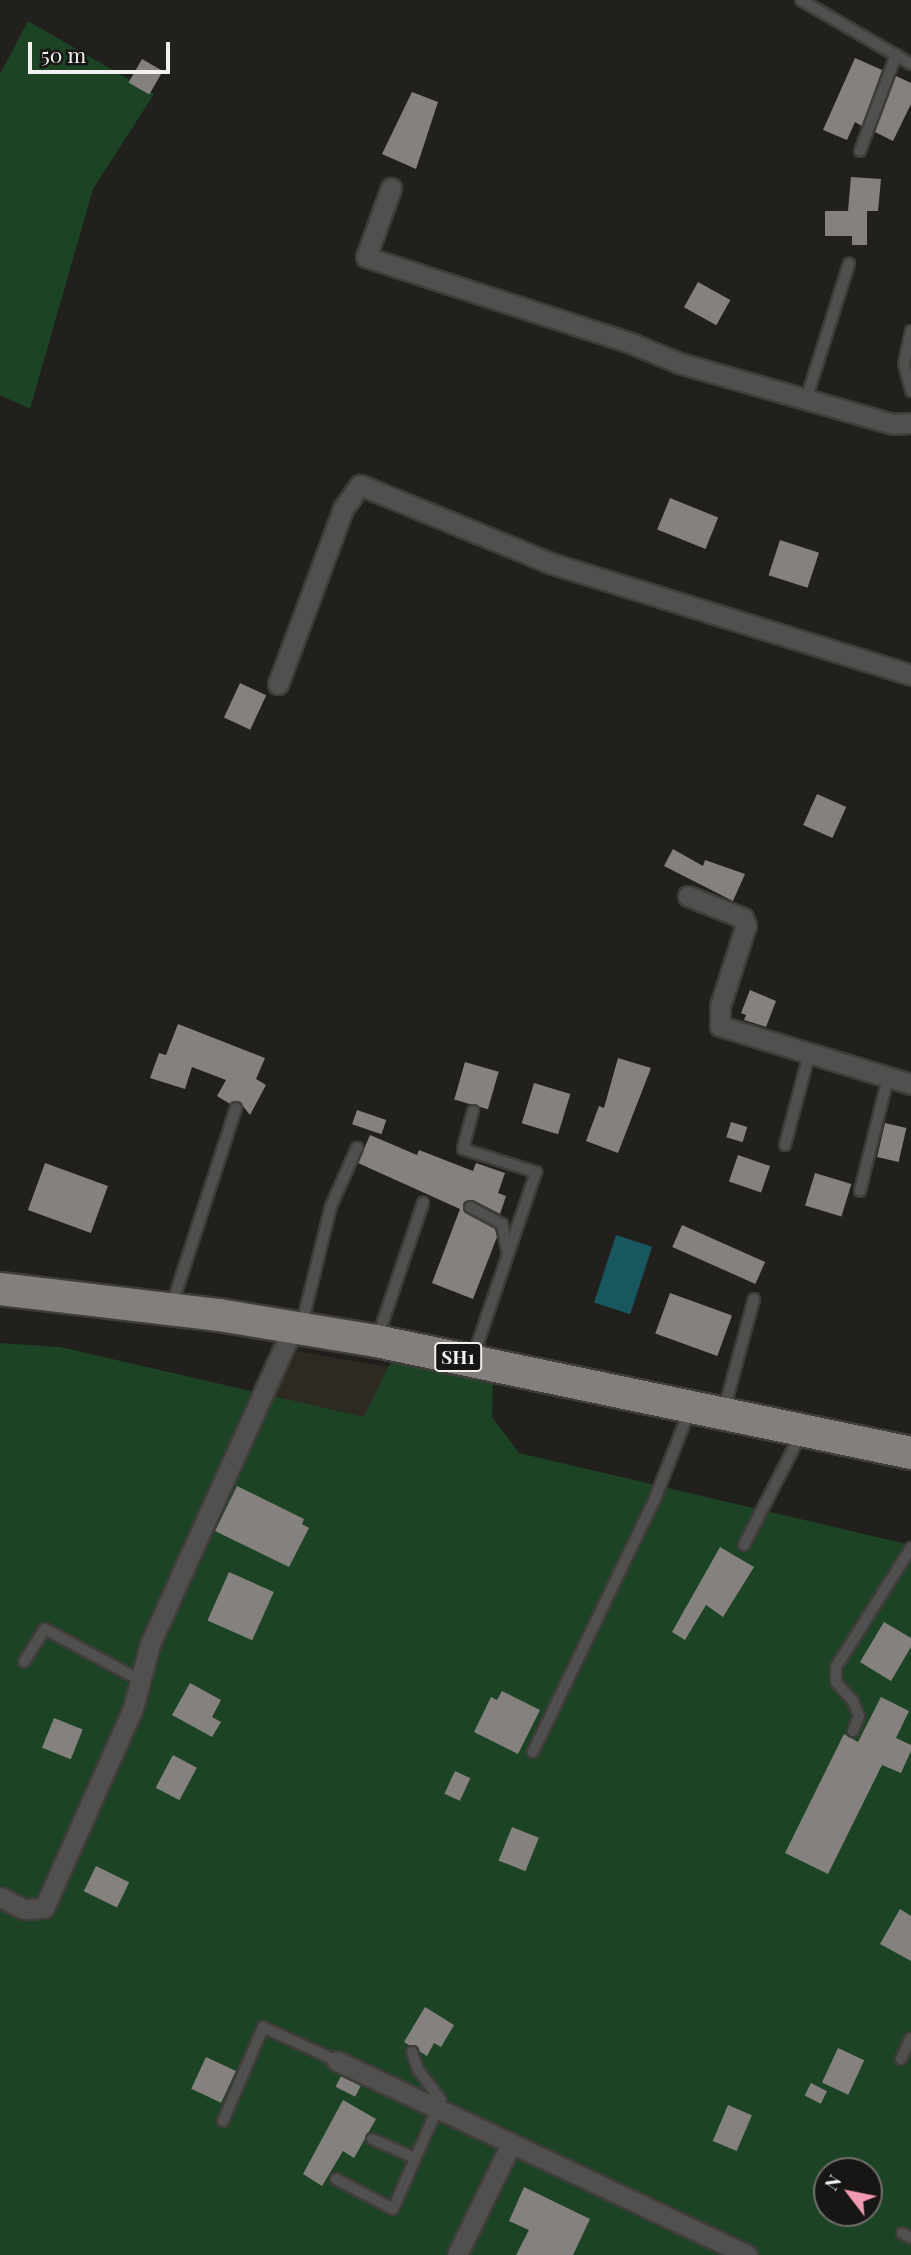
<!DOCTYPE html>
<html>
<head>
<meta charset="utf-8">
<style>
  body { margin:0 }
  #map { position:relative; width:911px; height:2255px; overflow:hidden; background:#21201d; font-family:"Playfair Display",serif }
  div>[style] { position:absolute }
  .built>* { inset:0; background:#2e2a22 }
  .green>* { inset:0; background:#1c4324 }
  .water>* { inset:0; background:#195760; transform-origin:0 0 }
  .building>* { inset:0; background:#85817f; transform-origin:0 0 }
  .roads { filter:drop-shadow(2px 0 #3e3d3a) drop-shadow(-2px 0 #3e3d3a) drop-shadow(0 2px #3e3d3a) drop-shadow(0 -2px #3e3d3a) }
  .service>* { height:10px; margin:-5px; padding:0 5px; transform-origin:5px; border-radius:5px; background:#51504f }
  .minor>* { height:19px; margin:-9.5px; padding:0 9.5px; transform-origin:9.5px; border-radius:9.5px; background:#51504f }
  .primary>* { height:32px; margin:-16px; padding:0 16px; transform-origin:16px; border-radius:16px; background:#827f7d }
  span { translate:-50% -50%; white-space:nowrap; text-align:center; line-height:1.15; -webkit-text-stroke:6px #181614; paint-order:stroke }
  .shield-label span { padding:2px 5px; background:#181614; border:2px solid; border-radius:5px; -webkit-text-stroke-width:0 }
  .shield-label { font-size:19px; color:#f2f1ef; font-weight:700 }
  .north { position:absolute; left:813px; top:2157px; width:70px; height:70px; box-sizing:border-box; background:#181614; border:2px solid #6f6e6c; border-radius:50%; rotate:302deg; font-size:19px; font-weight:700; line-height:28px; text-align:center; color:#f2f1ef }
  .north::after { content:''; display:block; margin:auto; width:24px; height:32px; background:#f19ab1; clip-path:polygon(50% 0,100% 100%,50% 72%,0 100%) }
  .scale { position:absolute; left:28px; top:42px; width:142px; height:32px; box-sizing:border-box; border:4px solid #f2f1ef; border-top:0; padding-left:9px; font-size:21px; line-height:24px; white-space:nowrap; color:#f2f1ef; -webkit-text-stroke:5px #181614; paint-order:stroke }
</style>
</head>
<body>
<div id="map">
  <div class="built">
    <i style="clip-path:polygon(294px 1351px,388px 1367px,288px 1583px,204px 1541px,286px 1357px)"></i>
  </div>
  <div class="green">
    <i style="clip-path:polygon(28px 21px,154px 94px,93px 189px,30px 409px,0 395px,0 74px)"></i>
    <i style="clip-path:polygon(evenodd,0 1343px,60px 1347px,364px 1417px,388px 1367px,396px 1359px,493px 1381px,492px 1417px,519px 1453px,911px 1545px,911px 2255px,0 2255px,0 1343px,827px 2171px,869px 2171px,869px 2213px,827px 2213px,827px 2171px)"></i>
  </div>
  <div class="water">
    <i style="left:616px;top:1235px;width:38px;height:71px;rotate:18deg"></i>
  </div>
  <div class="building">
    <i style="clip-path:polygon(855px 58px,882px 70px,862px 126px,855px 122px,847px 140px,823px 130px)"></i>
    <i style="left:142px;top:59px;width:24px;height:27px;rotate:30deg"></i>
    <i style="clip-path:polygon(896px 76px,911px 83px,911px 104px,893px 141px,875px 132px)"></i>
    <i style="clip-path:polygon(412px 92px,438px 102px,416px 169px,382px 154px)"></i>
    <i style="clip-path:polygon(851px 177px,881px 179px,878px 211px,867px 211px,867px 245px,852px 245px,852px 236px,825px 236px,825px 211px,848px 211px)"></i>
    <i style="left:698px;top:282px;width:37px;height:29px;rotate:29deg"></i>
    <i style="left:670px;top:498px;width:52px;height:34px;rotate:22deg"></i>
    <i style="left:780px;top:540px;width:41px;height:37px;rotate:18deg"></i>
    <i style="left:240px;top:683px;width:29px;height:38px;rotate:25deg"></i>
    <i style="left:817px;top:794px;width:32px;height:34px;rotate:24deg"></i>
    <i style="clip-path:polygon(673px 849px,703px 866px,705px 860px,745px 874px,733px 901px,664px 866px)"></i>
    <i style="clip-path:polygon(750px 990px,776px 1001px,766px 1027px,744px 1020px,746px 1015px,741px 1013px)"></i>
    <i style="clip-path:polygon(178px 1024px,265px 1058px,256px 1079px,266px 1085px,250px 1115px,239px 1101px,230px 1104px,217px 1096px,226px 1080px,192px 1067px,185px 1089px,150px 1078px,159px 1053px,166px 1055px)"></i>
    <i style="clip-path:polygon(618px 1058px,651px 1068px,618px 1153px,586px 1141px,599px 1106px,604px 1108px)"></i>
    <i style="left:465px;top:1062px;width:35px;height:39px;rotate:16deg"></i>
    <i style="left:534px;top:1083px;width:38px;height:42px;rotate:17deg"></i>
    <i style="left:357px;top:1110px;width:31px;height:15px;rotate:19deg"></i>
    <i style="left:731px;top:1122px;width:17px;height:16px;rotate:17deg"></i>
    <i style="left:885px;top:1123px;width:22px;height:35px;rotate:13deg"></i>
    <i style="clip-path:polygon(370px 1135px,417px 1155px,419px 1150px,473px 1171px,476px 1163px,505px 1173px,498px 1193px,506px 1196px,500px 1214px,473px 1200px,463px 1204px,466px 1213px,495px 1229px,497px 1237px,473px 1299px,432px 1283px,460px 1209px,358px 1163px)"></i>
    <i style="left:738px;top:1155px;width:34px;height:28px;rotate:19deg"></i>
    <i style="left:45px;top:1163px;width:67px;height:50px;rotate:20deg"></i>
    <i style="left:815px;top:1173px;width:38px;height:34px;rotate:17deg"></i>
    <i style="left:682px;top:1225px;width:91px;height:24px;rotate:24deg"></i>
    <i style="left:670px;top:1293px;width:66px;height:43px;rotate:20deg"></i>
    <i style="clip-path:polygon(237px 1486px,304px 1519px,302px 1524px,309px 1528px,289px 1567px,215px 1531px)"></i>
    <i style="clip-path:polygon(720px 1547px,754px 1567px,723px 1617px,706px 1605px,685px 1640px,672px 1632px)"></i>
    <i style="left:229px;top:1572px;width:49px;height:53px;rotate:24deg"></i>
    <i style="clip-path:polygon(884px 1622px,911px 1638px,911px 1647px,891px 1681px,860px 1662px)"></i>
    <i style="clip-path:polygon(190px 1683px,221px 1700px,212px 1717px,221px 1722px,212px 1737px,172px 1715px)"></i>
    <i style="clip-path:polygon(502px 1691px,540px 1710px,518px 1754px,474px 1732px,491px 1697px,497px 1700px)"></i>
    <i style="clip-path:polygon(881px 1697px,909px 1711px,896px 1738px,911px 1745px,911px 1751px,901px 1773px,882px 1765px,828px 1874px,785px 1853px,844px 1734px,858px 1742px)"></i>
    <i style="left:54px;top:1718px;width:31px;height:32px;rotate:22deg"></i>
    <i style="left:173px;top:1755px;width:27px;height:37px;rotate:28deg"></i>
    <i style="left:455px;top:1771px;width:17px;height:25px;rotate:25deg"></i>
    <i style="left:512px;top:1827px;width:29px;height:36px;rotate:22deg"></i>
    <i style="left:96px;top:1866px;width:37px;height:28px;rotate:26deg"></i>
    <i style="clip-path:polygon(900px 1909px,911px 1916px,911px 1961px,880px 1944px)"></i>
    <i style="clip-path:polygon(425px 2007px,454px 2025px,441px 2047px,434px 2043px,427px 2056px,404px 2042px)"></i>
    <i style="left:838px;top:2048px;width:29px;height:38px;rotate:25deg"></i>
    <i style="left:206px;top:2057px;width:33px;height:35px;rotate:25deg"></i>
    <i style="left:341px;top:2076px;width:22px;height:12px;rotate:27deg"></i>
    <i style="left:811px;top:2083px;width:18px;height:14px;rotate:27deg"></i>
    <i style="clip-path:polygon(343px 2100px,376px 2119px,354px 2158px,343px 2151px,322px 2186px,303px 2174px)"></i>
    <i style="left:728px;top:2105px;width:26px;height:39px;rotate:23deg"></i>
    <i style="clip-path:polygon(524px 2187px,590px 2219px,573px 2255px,516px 2255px,529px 2230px,509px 2221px)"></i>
  </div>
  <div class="roads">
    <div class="service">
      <i style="left:801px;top:0;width:127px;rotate:30.2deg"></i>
      <i style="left:860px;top:151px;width:103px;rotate:-69.4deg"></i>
      <i style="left:911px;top:331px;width:34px;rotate:102deg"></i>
      <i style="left:904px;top:364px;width:28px;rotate:75deg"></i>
      <i style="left:806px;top:400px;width:143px;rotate:-72.5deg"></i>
      <i style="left:473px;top:1111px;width:39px;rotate:105deg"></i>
      <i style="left:463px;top:1149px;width:77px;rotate:17.5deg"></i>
      <i style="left:536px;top:1172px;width:195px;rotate:108.8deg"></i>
      <i style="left:785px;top:1145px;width:93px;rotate:-75.1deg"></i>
      <i style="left:860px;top:1191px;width:116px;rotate:-76.1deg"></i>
      <i style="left:470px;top:1207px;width:36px;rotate:28deg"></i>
      <i style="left:502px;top:1224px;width:26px;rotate:79deg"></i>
      <i style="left:172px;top:1305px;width:207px;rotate:-72deg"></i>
      <i style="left:302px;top:1324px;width:122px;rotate:-76.2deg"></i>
      <i style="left:331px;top:1206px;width:64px;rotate:-65.9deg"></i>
      <i style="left:377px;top:1339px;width:144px;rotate:-71.3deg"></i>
      <i style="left:724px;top:1410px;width:115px;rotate:-74.9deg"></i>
      <i style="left:744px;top:1545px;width:125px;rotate:-62.8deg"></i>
      <i style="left:24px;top:1662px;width:39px;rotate:-58deg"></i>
      <i style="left:45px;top:1629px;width:106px;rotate:28.3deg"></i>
      <i style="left:853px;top:1731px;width:16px;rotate:-68deg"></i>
      <i style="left:859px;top:1716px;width:16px;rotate:-112deg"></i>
      <i style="left:853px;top:1701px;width:25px;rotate:-132deg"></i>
      <i style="left:836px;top:1682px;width:15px;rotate:-90deg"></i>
      <i style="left:836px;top:1667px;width:141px;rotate:-57.8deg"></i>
      <i style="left:533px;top:1752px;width:284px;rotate:-64.3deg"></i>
      <i style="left:656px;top:1496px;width:90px;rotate:-68.6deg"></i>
      <i style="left:901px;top:2059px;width:23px;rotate:-65deg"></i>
      <i style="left:223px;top:2121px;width:102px;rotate:-66.9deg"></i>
      <i style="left:263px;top:2027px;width:81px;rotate:24.7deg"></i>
      <i style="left:372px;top:2139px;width:47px;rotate:23.8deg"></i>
      <i style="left:336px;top:2179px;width:64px;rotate:27.8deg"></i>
      <i style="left:393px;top:2209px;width:119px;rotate:-66.2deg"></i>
      <i style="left:441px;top:2100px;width:38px;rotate:-127deg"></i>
      <i style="left:418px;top:2070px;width:19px;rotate:-108deg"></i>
      <i style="left:902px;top:2233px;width:10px;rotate:29deg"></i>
    </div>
    <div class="minor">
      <i style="left:391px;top:188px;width:73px;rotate:109.9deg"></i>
      <i style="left:366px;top:257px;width:281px;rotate:18deg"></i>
      <i style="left:633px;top:344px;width:50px;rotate:22.4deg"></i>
      <i style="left:679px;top:363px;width:223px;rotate:15.9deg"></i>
      <i style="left:893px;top:424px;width:18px;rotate:-3deg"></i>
      <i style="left:278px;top:684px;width:187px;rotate:-69.6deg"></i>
      <i style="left:343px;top:509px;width:29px;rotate:-55deg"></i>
      <i style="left:360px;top:485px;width:209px;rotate:22.3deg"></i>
      <i style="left:553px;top:564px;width:375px;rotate:17.2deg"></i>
      <i style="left:688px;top:896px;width:59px;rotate:21.8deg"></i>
      <i style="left:743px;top:918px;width:8px;rotate:67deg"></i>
      <i style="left:746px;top:925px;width:85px;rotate:107.8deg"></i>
      <i style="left:720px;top:1006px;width:20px;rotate:90deg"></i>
      <i style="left:720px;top:1026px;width:200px;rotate:16.9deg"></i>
      <i style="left:0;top:1897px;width:27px;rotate:27deg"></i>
      <i style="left:24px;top:1909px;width:20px;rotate:-3deg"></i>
      <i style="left:44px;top:1908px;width:219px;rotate:-66deg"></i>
      <i style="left:133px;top:1708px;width:66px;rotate:-75.1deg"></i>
      <i style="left:150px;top:1644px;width:348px;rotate:-65.7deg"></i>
      <i style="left:337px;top:2061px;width:454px;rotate:25.3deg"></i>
      <i style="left:457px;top:2255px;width:123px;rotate:-64.1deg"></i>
    </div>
    <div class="primary">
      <i style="left:0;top:1289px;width:221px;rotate:6.8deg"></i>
      <i style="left:219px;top:1315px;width:159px;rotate:9.4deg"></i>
      <i style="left:376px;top:1341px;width:547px;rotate:11.82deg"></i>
    </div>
  </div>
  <div class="shield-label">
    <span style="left:458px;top:1357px">SH1</span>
  </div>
  <div class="north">N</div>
  <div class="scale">50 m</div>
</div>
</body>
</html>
